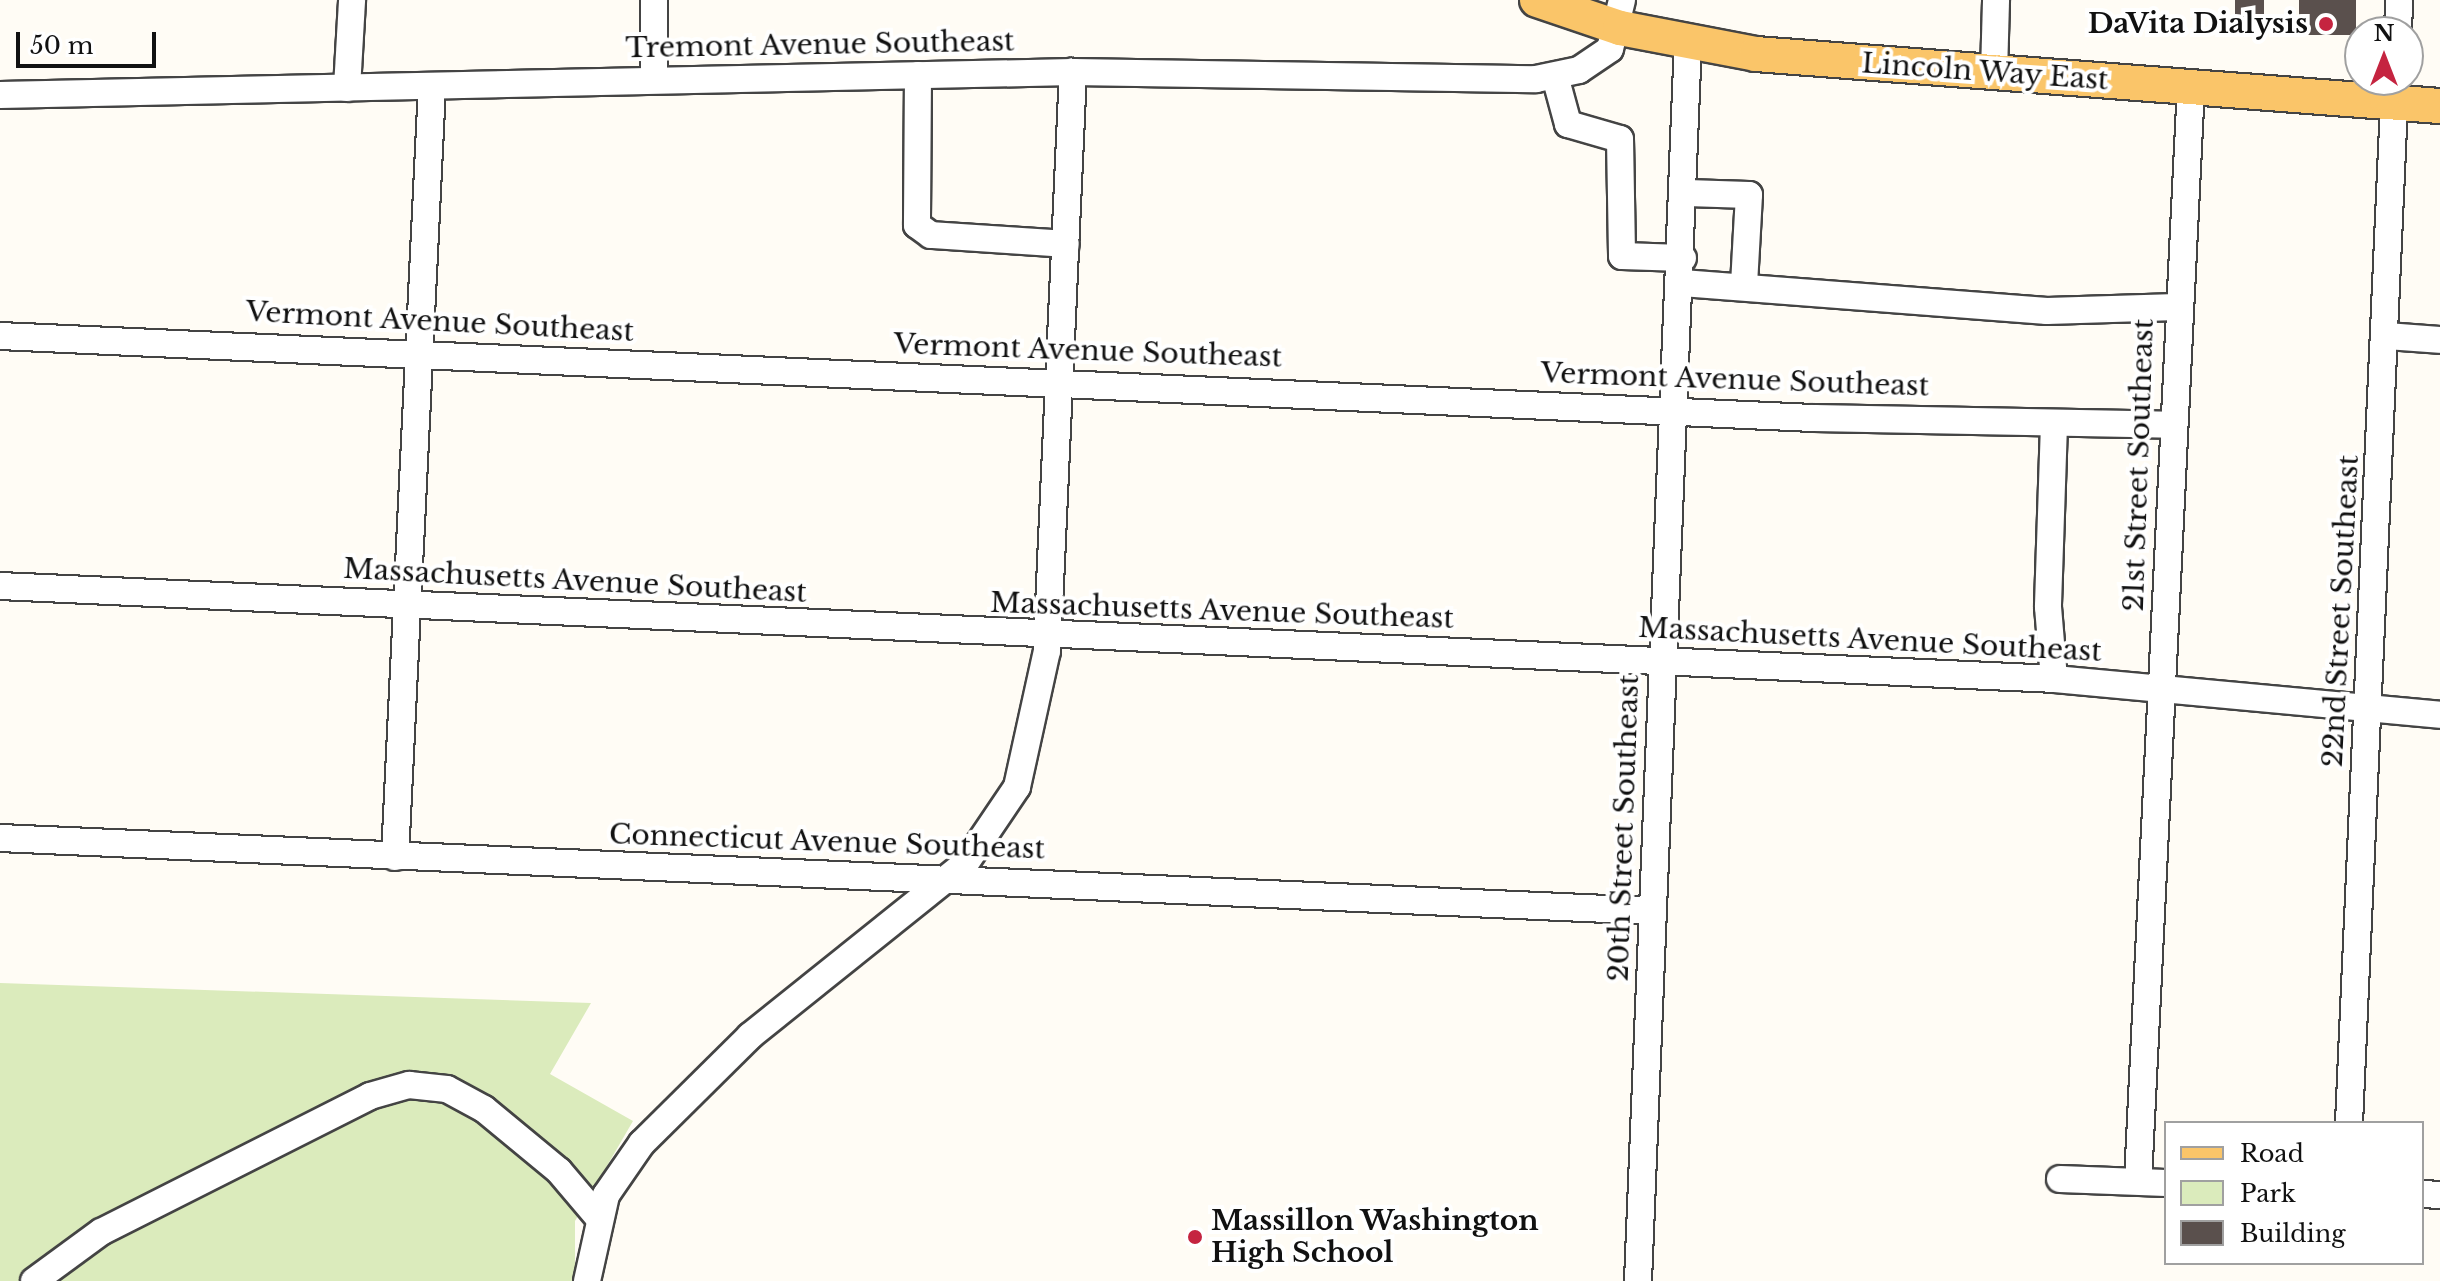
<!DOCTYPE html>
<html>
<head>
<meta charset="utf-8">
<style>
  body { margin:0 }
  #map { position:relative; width:2440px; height:1281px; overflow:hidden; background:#fffcf5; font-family:"Libre Baskerville",serif }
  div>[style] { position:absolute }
  .green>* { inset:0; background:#dbebbc }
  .building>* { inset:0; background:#5a504d; transform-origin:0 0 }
  .roads { filter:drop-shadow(2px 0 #444) drop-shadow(-2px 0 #444) drop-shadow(0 2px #444) drop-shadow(0 -2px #444) }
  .minor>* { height:26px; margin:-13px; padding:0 13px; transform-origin:13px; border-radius:13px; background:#fff }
  .major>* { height:34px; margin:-17px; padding:0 17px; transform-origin:17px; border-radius:17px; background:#fac569 }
  .dots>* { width:22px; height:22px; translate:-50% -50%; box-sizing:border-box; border:4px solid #fff; border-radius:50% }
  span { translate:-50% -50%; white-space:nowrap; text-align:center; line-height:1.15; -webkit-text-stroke:8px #fff; paint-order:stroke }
  .poi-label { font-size:28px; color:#111; font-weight:700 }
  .right { translate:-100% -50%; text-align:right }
  .left { translate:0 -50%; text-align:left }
  .street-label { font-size:28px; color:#111 }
  .legend { position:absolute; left:2164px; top:1121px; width:260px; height:144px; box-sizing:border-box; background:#fff; border:2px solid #a0a0a0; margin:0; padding:10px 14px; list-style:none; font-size:24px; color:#111 }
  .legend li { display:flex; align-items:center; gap:16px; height:40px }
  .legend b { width:40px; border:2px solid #a0a0a0 }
  .north { position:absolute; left:2344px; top:16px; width:80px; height:80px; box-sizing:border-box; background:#fff; border:2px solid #a0a0a0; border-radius:50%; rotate:0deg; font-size:22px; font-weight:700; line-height:32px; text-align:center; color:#111 }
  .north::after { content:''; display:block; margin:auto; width:28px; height:36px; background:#c52440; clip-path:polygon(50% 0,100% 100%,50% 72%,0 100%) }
  .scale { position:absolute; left:16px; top:32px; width:140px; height:36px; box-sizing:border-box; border:4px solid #111; border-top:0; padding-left:10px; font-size:24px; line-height:28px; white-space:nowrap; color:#111; -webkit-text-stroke:6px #fff; paint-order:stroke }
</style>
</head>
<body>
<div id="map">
  <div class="green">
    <i style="clip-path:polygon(0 983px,591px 1003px,550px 1074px,633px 1121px,575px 1221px,575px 1281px,0 1281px)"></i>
  </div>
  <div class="building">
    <i style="left:2235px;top:0;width:29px;height:24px"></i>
    <i style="left:2299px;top:0;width:57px;height:35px"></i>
  </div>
  <div class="roads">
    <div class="minor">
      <i style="left:2398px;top:32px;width:32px;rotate:-88deg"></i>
      <i style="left:1994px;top:73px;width:73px;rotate:-88.4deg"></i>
      <i style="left:918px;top:75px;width:150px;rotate:90.4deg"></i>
      <i style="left:917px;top:225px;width:17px;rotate:36deg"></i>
      <i style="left:931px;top:235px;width:135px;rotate:3.8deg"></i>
      <i style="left:1555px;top:76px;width:50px;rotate:74.8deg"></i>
      <i style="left:1568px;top:124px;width:54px;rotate:16.1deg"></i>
      <i style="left:1620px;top:139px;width:117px;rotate:89deg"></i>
      <i style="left:1622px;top:256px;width:61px;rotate:1.9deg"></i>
      <i style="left:654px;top:80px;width:80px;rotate:-90deg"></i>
      <i style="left:347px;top:88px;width:88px;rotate:-86.7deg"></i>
      <i style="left:0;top:95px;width:1073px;rotate:-1.23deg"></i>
      <i style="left:1073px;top:72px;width:463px;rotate:0.9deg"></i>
      <i style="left:1536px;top:79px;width:44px;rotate:-11.8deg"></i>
      <i style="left:1579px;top:70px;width:37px;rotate:-34deg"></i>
      <i style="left:1610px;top:49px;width:50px;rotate:-76.2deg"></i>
      <i style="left:1687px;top:193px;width:62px;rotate:1.8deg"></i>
      <i style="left:1749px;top:195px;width:89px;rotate:93.2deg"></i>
      <i style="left:1682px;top:283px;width:366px;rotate:4.4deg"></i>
      <i style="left:2047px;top:311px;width:130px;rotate:-1.8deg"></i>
      <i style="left:0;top:336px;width:1816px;rotate:2.59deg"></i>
      <i style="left:1814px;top:418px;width:358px;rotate:1.1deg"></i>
      <i style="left:2386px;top:336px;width:54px;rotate:4.2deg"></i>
      <i style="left:2054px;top:424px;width:183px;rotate:91.9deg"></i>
      <i style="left:2048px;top:607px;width:72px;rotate:85.2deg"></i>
      <i style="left:0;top:586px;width:2056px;rotate:2.59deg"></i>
      <i style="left:2054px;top:679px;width:388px;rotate:5.3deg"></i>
      <i style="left:0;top:838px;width:1653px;rotate:2.53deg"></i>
      <i style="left:395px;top:857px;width:772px;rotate:-87.25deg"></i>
      <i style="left:2349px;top:1123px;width:1044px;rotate:-87.47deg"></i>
      <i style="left:2060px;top:1179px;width:106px;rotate:2.2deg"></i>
      <i style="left:2138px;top:1181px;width:1095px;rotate:-87.23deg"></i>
      <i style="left:2422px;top:1194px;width:18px;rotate:3deg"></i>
      <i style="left:34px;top:1281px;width:83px;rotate:-36.2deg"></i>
      <i style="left:101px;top:1232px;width:301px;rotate:-26.8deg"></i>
      <i style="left:370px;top:1096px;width:41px;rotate:-15.8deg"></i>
      <i style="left:409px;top:1085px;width:38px;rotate:6deg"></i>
      <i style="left:447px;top:1089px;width:42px;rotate:28.4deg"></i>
      <i style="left:484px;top:1109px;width:97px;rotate:39.6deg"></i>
      <i style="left:559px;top:1171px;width:60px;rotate:49.7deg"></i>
      <i style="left:587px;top:1281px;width:88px;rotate:-77.5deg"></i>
      <i style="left:606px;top:1195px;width:63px;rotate:-55.3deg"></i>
      <i style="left:642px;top:1143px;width:152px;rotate:-44.7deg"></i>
      <i style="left:750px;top:1036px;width:275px;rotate:-38.7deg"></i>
      <i style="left:965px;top:864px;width:93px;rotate:-56deg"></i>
      <i style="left:1017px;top:787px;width:139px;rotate:-77.6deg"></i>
      <i style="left:1047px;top:651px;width:580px;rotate:-87.43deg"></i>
      <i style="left:1638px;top:1281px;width:1240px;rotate:-87.69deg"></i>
    </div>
    <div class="major">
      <i style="left:1537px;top:0;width:88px;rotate:18.6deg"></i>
      <i style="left:1620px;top:28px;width:138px;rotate:10.8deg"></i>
      <i style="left:1756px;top:54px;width:686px;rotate:4.35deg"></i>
    </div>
  </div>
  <div class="dots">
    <i style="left:2326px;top:24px;background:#c52440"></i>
    <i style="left:1195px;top:1237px;background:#c52440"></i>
  </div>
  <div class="poi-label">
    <span class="right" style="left:2308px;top:24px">DaVita Dialysis</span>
    <span class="left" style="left:1211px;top:1237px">Massillon Washington<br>High School</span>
  </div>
  <div class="street-label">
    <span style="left:820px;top:45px;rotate:-1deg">Tremont Avenue Southeast</span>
    <span style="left:1985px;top:72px;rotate:4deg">Lincoln Way East</span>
    <span style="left:440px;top:322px;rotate:3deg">Vermont Avenue Southeast</span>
    <span style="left:1088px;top:351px;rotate:2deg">Vermont Avenue Southeast</span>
    <span style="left:1735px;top:380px;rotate:2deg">Vermont Avenue Southeast</span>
    <span style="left:2139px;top:465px;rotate:-88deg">21st Street Southeast</span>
    <span style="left:575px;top:581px;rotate:3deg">Massachusetts Avenue Southeast</span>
    <span style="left:1222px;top:611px;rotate:2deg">Massachusetts Avenue Southeast</span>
    <span style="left:2341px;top:611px;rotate:-87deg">22nd Street Southeast</span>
    <span style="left:1870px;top:640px;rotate:3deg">Massachusetts Avenue Southeast</span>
    <span style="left:1624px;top:828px;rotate:-88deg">20th Street Southeast</span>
    <span style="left:827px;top:842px;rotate:2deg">Connecticut Avenue Southeast</span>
  </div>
  <ul class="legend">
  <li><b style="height:10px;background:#fac569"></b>Road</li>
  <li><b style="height:22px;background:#dbebbc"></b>Park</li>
  <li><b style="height:22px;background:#5a504d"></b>Building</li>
  </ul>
  <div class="north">N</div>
  <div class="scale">50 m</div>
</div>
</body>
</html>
